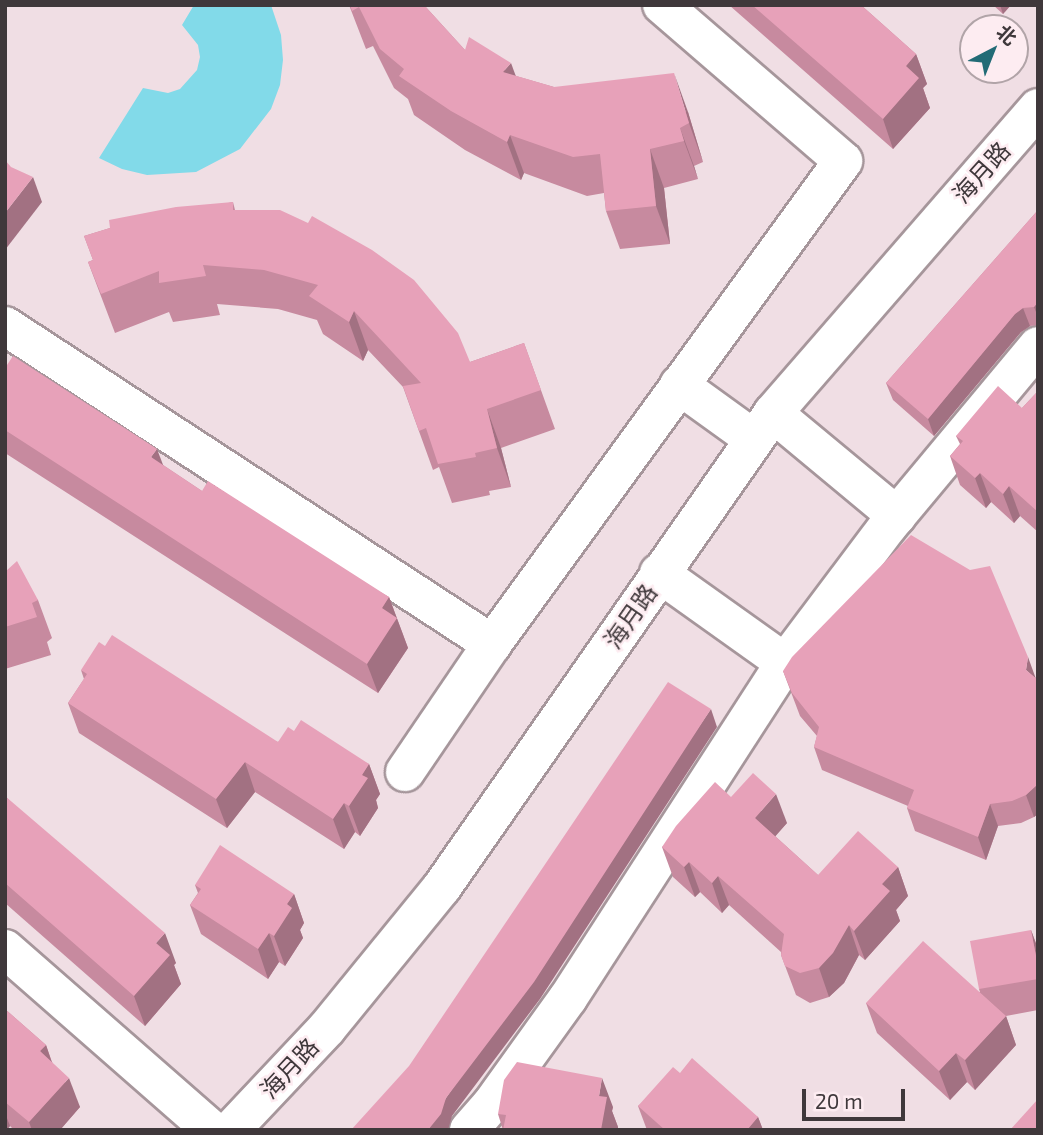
<!DOCTYPE html>
<html>
<head>
<meta charset="utf-8">
<style>
  body { margin:0 }
  #map { position:relative; width:1043px; height:1135px; overflow:hidden; background:#f0dee4; font-family:"Exo 2","Noto Sans SC",sans-serif }
  div>[style] { position:absolute }
  .water>* { inset:0; background:#82dae9 }
  .roads { filter:drop-shadow(2px 0 #a6969b) drop-shadow(-2px 0 #a6969b) drop-shadow(0 2px #a6969b) drop-shadow(0 -2px #a6969b) }
  .minor>* { height:38px; margin:-19px; padding:0 19px; transform-origin:19px; border-radius:19px; background:#fff }
  .wall>* { inset:0; background:#c78a9f }
  .shaded-wall>* { inset:0; background:#a27182 }
  .building>* { inset:0; background:#e7a1b9 }
  span { translate:-50% -50%; white-space:nowrap; text-align:center; line-height:1.15; -webkit-text-stroke:5px #fdecf1; paint-order:stroke }
  .street-label { font-size:24px; color:#3f383b }
  .frame { position:absolute; inset:0; border:7px solid #3f383b; pointer-events:none }
  .north { position:absolute; left:959px; top:14px; width:70px; height:70px; box-sizing:border-box; background:#fdecf1; border:2px solid #b1a4a8; border-radius:50%; rotate:42deg; font-size:19px; font-weight:700; line-height:28px; text-align:center; color:#3f383b }
  .north::after { content:''; display:block; margin:auto; width:24px; height:32px; background:#226b76; clip-path:polygon(50% 0,100% 100%,50% 72%,0 100%) }
  .scale { position:absolute; left:802px; top:1089px; width:103px; height:32px; box-sizing:border-box; border:4px solid #3f383b; border-top:0; padding-left:9px; font-size:21px; line-height:24px; white-space:nowrap; color:#3f383b; -webkit-text-stroke:5px #fdecf1; paint-order:stroke }
</style>
</head>
<body>
<div id="map">
  <div class="water">
    <i style="clip-path:polygon(194px 5px,271px 5px,281px 35px,283px 60px,280px 85px,271px 109px,240px 149px,196px 172px,147px 175px,122px 169px,99px 158px,143px 88px,168px 93px,180px 89px,197px 70px,200px 57px,198px 45px,182px 25px)"></i>
  </div>
  <div class="roads">
    <div class="minor">
      <i style="left:5px;top:326px;width:582px;rotate:33.14deg"></i>
      <i style="left:679px;top:385px;width:92px;rotate:35.8deg"></i>
      <i style="left:773px;top:413px;width:161px;rotate:39.7deg"></i>
      <i style="left:659px;top:573px;width:155px;rotate:35.5deg"></i>
      <i style="left:405px;top:772px;width:155px;rotate:-55.8deg"></i>
      <i style="left:492px;top:644px;width:597px;rotate:-53.99deg"></i>
      <i style="left:843px;top:161px;width:239px;rotate:-139.2deg"></i>
      <i style="left:5px;top:949px;width:275px;rotate:41.2deg"></i>
      <i style="left:231px;top:1130px;width:140px;rotate:-46.7deg"></i>
      <i style="left:327px;top:1028px;width:182px;rotate:-50.8deg"></i>
      <i style="left:442px;top:887px;width:578px;rotate:-55.07deg"></i>
      <i style="left:773px;top:413px;width:404px;rotate:-49deg"></i>
      <i style="left:469px;top:1130px;width:33px;rotate:-49deg"></i>
      <i style="left:491px;top:1105px;width:132px;rotate:-54.3deg"></i>
      <i style="left:568px;top:998px;width:399px;rotate:-57.1deg"></i>
      <i style="left:785px;top:663px;width:171px;rotate:-53.1deg"></i>
      <i style="left:888px;top:526px;width:234px;rotate:-50.2deg"></i>
    </div>
  </div>
  <div class="wall">
    <i style="clip-path:polygon(349px 5px,424px 5px,465px 50px,516px 76px,554px 87px,688px 112px,703px 162px,694px 166px,698px 179px,664px 188px,670px 244px,620px 249px,606px 211px,604px 193px,587px 196px,524px 173px,521px 180px,465px 150px,414px 115px,408px 99px,394px 88px,373px 46px,366px 49px)"></i>
    <i style="clip-path:polygon(729px 5px,861px 5px,916px 54px,927px 84px,923px 88px,930px 108px,893px 149px)"></i>
    <i style="clip-path:polygon(993px 5px,1011px 5px,1003px 14px)"></i>
    <i style="clip-path:polygon(233px 202px,235px 210px,470px 362px,524px 343px,555px 429px,501px 448px,511px 487px,489px 491px,490px 495px,452px 503px,439px 467px,433px 470px,403px 387px,368px 350px,363px 361px,323px 334px,317px 320px,278px 309px,217px 304px,220px 315px,173px 322px,169px 312px,115px 333px,88px 262px,93px 260px,84px 236px,110px 228px)"></i>
    <i style="clip-path:polygon(1038px 210px,1038px 325px,1030px 326px,1021px 332px,934px 436px,893px 400px,886px 383px)"></i>
    <i style="clip-path:polygon(5px 368px,163px 465px,202px 491px,389px 597px,408px 648px,378px 693px,5px 453px)"></i>
    <i style="clip-path:polygon(1038px 391px,1038px 532px,1020px 516px,1014px 523px,991px 502px,986px 508px,960px 485px,950px 456px,960px 444px,956px 436px,1022px 408px)"></i>
    <i style="clip-path:polygon(5px 572px,38px 600px,52px 638px,47px 642px,51px 655px,5px 669px)"></i>
    <i style="clip-path:polygon(81px 670px,278px 742px,294px 731px,369px 764px,380px 794px,376px 800px,378px 808px,360px 836px,355px 832px,344px 849px,255px 792px,227px 828px,79px 733px,68px 703px,84px 679px)"></i>
    <i style="clip-path:polygon(783px 671px,1036px 678px,1038px 680px,1038px 814px,1034px 817px,1021px 823px,998px 826px,986px 860px,915px 831px,907px 808px,908px 806px,822px 770px,814px 747px,817px 736px,800px 716px)"></i>
    <i style="clip-path:polygon(5px 796px,176px 963px,174px 965px,181px 984px,145px 1026px,5px 903px)"></i>
    <i style="clip-path:polygon(731px 797px,787px 823px,775px 836px,818px 875px,898px 867px,908px 896px,896px 910px,900px 921px,865px 960px,859px 955px,844px 983px,829px 997px,810px 1003px,796px 995px,781px 955px,781px 952px,729px 905px,722px 913px,700px 892px,695px 897px,673px 877px,662px 847px)"></i>
    <i style="clip-path:polygon(195px 885px,294px 894px,304px 923px,300px 930px,303px 938px,285px 966px,279px 962px,268px 979px,201px 934px,190px 905px,198px 893px)"></i>
    <i style="clip-path:polygon(1031px 930px,1038px 949px,1038px 1010px,1006px 1016px,1016px 1045px,975px 1090px,967px 1082px,950px 1100px,877px 1033px,866px 1003px,980px 992px,979px 989px)"></i>
    <i style="clip-path:polygon(5px 1009px,46px 1045px,52px 1062px,80px 1107px,60px 1130px,14px 1130px,10px 1126px,5px 1130px)"></i>
    <i style="clip-path:polygon(680px 1073px,758px 1117px,763px 1130px,647px 1130px,638px 1106px)"></i>
    <i style="clip-path:polygon(613px 1107px,612px 1111px,618px 1127px,618px 1130px,503px 1130px,498px 1114px)"></i>
  </div>
  <div class="shaded-wall">
    <i style="clip-path:polygon(1000px 5px,1011px 5px,1003px 14px)"></i>
    <i style="clip-path:polygon(916px 54px,927px 84px,923px 88px,930px 108px,893px 149px,883px 119px,906px 66px)"></i>
    <i style="clip-path:polygon(511px 63px,525px 101px,503px 72px)"></i>
    <i style="clip-path:polygon(674px 73px,688px 112px,703px 162px,689px 123px)"></i>
    <i style="clip-path:polygon(680px 128px,694px 166px,698px 179px,684px 141px)"></i>
    <i style="clip-path:polygon(510px 135px,524px 173px,521px 180px,507px 142px)"></i>
    <i style="clip-path:polygon(650px 149px,664px 188px,670px 244px,656px 206px)"></i>
    <i style="clip-path:polygon(33px 177px,42px 202px,5px 250px,5px 213px)"></i>
    <i style="clip-path:polygon(1038px 302px,1038px 317px,1034px 307px)"></i>
    <i style="clip-path:polygon(1023px 308px,1030px 326px,1021px 332px,934px 436px,928px 419px,1015px 314px)"></i>
    <i style="clip-path:polygon(354px 311px,368px 350px,363px 361px,349px 322px)"></i>
    <i style="clip-path:polygon(487px 409px,501px 448px,511px 487px,497px 448px)"></i>
    <i style="clip-path:polygon(157px 449px,168px 478px,151px 457px)"></i>
    <i style="clip-path:polygon(980px 473px,991px 502px,986px 508px,975px 478px)"></i>
    <i style="clip-path:polygon(1009px 486px,1020px 516px,1014px 523px,1003px 494px)"></i>
    <i style="clip-path:polygon(389px 597px,408px 648px,378px 693px,367px 664px,382px 608px)"></i>
    <i style="clip-path:polygon(1028px 657px,1036px 679px,1026px 670px)"></i>
    <i style="clip-path:polygon(711px 709px,717px 727px,540px 999px,452px 1116px,448px 1130px,428px 1130px,446px 1098px)"></i>
    <i style="clip-path:polygon(245px 762px,255px 792px,227px 828px,216px 799px)"></i>
    <i style="clip-path:polygon(369px 764px,380px 794px,376px 800px,378px 808px,360px 836px,349px 806px,362px 775px)"></i>
    <i style="clip-path:polygon(1038px 784px,1038px 814px,1034px 817px,1026px 795px)"></i>
    <i style="clip-path:polygon(776px 794px,787px 823px,766px 847px,755px 818px)"></i>
    <i style="clip-path:polygon(344px 803px,355px 832px,344px 849px,333px 819px)"></i>
    <i style="clip-path:polygon(990px 804px,998px 826px,986px 860px,978px 837px)"></i>
    <i style="clip-path:polygon(689px 862px,700px 892px,695px 897px,684px 867px)"></i>
    <i style="clip-path:polygon(898px 867px,908px 896px,896px 910px,900px 921px,865px 960px,854px 931px,882px 884px)"></i>
    <i style="clip-path:polygon(718px 876px,729px 905px,722px 913px,712px 883px)"></i>
    <i style="clip-path:polygon(294px 894px,304px 923px,300px 930px,303px 938px,285px 966px,274px 936px,287px 904px)"></i>
    <i style="clip-path:polygon(849px 925px,859px 955px,844px 983px,829px 997px,819px 968px)"></i>
    <i style="clip-path:polygon(1031px 930px,1038px 949px,1038px 966px)"></i>
    <i style="clip-path:polygon(165px 933px,176px 963px,174px 965px,181px 984px,145px 1026px,134px 996px,156px 943px)"></i>
    <i style="clip-path:polygon(269px 933px,279px 962px,268px 979px,258px 949px)"></i>
    <i style="clip-path:polygon(1006px 1016px,1016px 1045px,975px 1090px,965px 1060px)"></i>
    <i style="clip-path:polygon(46px 1045px,56px 1075px,40px 1051px)"></i>
    <i style="clip-path:polygon(956px 1053px,967px 1082px,950px 1100px,939px 1071px)"></i>
    <i style="clip-path:polygon(69px 1078px,80px 1107px,60px 1130px,32px 1130px,29px 1122px)"></i>
    <i style="clip-path:polygon(602px 1078px,613px 1107px,612px 1111px,618px 1127px,618px 1130px,601px 1130px,599px 1096px)"></i>
    <i style="clip-path:polygon(5px 1113px,10px 1126px,7px 1130px,5px 1130px)"></i>
    <i style="clip-path:polygon(758px 1117px,763px 1130px,747px 1130px)"></i>
  </div>
  <div class="building">
    <i style="clip-path:polygon(350px 5px,424px 5px,465px 50px,469px 37px,511px 63px,503px 72px,554px 87px,674px 73px,689px 123px,680px 128px,684px 141px,650px 149px,656px 206px,606px 211px,600px 154px,573px 157px,510px 135px,507px 142px,451px 111px,399px 76px,404px 69px,380px 49px,359px 7px,352px 11px)"></i>
    <i style="clip-path:polygon(752px 5px,861px 5px,916px 54px,906px 66px,919px 78px,883px 119px)"></i>
    <i style="clip-path:polygon(5px 160px,11px 167px,33px 177px,5px 213px)"></i>
    <i style="clip-path:polygon(233px 202px,233px 210px,280px 210px,308px 223px,312px 216px,372px 250px,414px 280px,458px 333px,470px 362px,524px 343px,541px 390px,487px 409px,497px 448px,475px 453px,476px 457px,438px 464px,426px 428px,419px 431px,403px 386px,421px 383px,354px 311px,349px 322px,309px 296px,318px 285px,264px 270px,203px 265px,206px 276px,159px 283px,159px 271px,101px 294px,88px 262px,93px 260px,84px 236px,110px 228px,109px 220px,176px 207px)"></i>
    <i style="clip-path:polygon(1038px 210px,1038px 302px,1034px 307px,1023px 308px,1015px 314px,928px 419px,886px 383px)"></i>
    <i style="clip-path:polygon(13px 356px,157px 449px,151px 457px,202px 491px,208px 481px,389px 597px,382px 608px,397px 618px,367px 664px,5px 430px,5px 368px)"></i>
    <i style="clip-path:polygon(998px 386px,1022px 408px,1038px 391px,1038px 512px,1009px 486px,1003px 494px,980px 473px,975px 478px,950px 456px,963px 441px,956px 436px)"></i>
    <i style="clip-path:polygon(911px 535px,970px 570px,990px 566px,1028px 657px,1026px 670px,1038px 680px,1038px 784px,1026px 795px,1012px 801px,990px 804px,978px 837px,907px 808px,914px 790px,814px 747px,819px 727px,792px 693px,783px 671px,792px 657px)"></i>
    <i style="clip-path:polygon(17px 561px,38px 600px,32px 603px,37px 617px,5px 627px,5px 572px)"></i>
    <i style="clip-path:polygon(112px 635px,278px 742px,288px 727px,294px 731px,301px 720px,369px 764px,362px 775px,368px 778px,349px 806px,344px 803px,333px 819px,245px 762px,216px 799px,68px 703px,87px 674px,81px 670px,99px 642px,105px 646px)"></i>
    <i style="clip-path:polygon(668px 682px,711px 709px,534px 982px,446px 1098px,441px 1114px,428px 1130px,351px 1130px,409px 1066px)"></i>
    <i style="clip-path:polygon(753px 773px,776px 794px,755px 818px,818px 875px,858px 831px,898px 867px,882px 884px,890px 891px,854px 931px,849px 925px,833px 953px,819px 968px,800px 973px,785px 966px,781px 955px,784px 934px,718px 876px,712px 883px,689px 862px,684px 867px,662px 847px,676px 826px,715px 782px,731px 797px)"></i>
    <i style="clip-path:polygon(5px 796px,165px 933px,156px 943px,170px 955px,134px 996px,5px 883px)"></i>
    <i style="clip-path:polygon(220px 845px,294px 894px,287px 904px,292px 908px,274px 936px,269px 933px,258px 949px,190px 905px,201px 889px,195px 885px)"></i>
    <i style="clip-path:polygon(1031px 930px,1038px 966px,1038px 979px,979px 989px,970px 941px)"></i>
    <i style="clip-path:polygon(923px 941px,1006px 1016px,965px 1060px,956px 1053px,939px 1071px,866px 1003px)"></i>
    <i style="clip-path:polygon(5px 1009px,46px 1045px,40px 1051px,69px 1078px,29px 1122px,5px 1102px)"></i>
    <i style="clip-path:polygon(692px 1058px,758px 1117px,747px 1130px,665px 1130px,638px 1106px,673px 1067px,680px 1073px)"></i>
    <i style="clip-path:polygon(517px 1062px,602px 1078px,599px 1096px,607px 1097px,601px 1130px,503px 1130px,506px 1115px,498px 1114px,504px 1080px)"></i>
    <i style="clip-path:polygon(1038px 1099px,1038px 1130px,1010px 1130px)"></i>
  </div>
  <div class="street-label">
    <span style="left:981px;top:172px;rotate:-48deg">海月路</span>
    <span style="left:630px;top:616px;rotate:-55deg">海月路</span>
    <span style="left:289px;top:1068px;rotate:-47deg">海月路</span>
  </div>
  <div class="frame"></div>
  <div class="north">北</div>
  <div class="scale">20 m</div>
</div>
</body>
</html>
